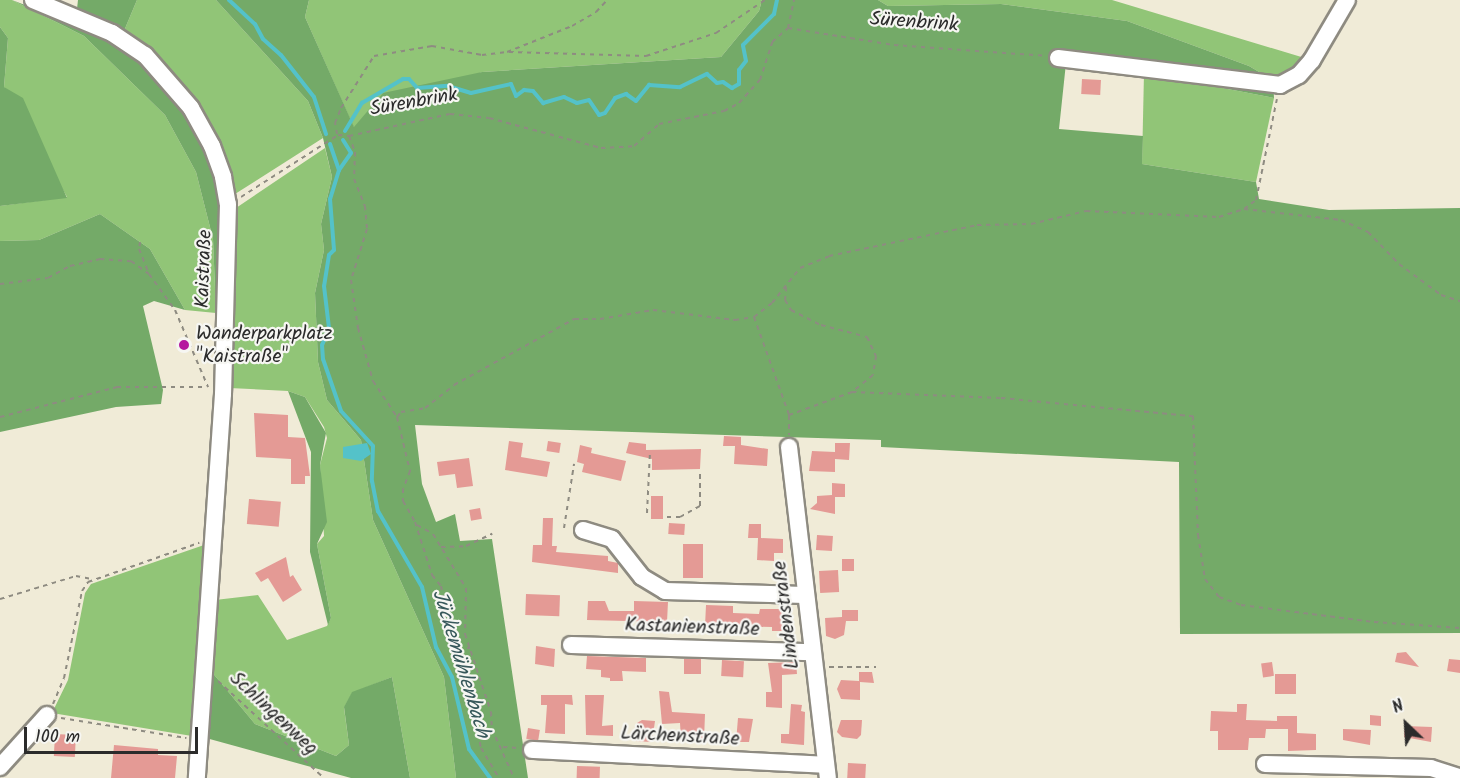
<!DOCTYPE html>
<html>
<head>
<meta charset="utf-8">
<style>
  body { margin:0 }
  #map { position:relative; width:1460px; height:778px; overflow:hidden; background:#f0ebd7; font-family:Kalam,sans-serif }
  div>[style] { position:absolute }
  .green>* { inset:0; background:#91c577 }
  .forest>* { inset:0; background:#74aa68 }
  .water>* { inset:0; background:#54c2c9 }
  .stream>* { height:4px; margin:-2px; padding:0 2px; transform-origin:2px; border-radius:2px; background:#54c2c9 }
  .building>* { inset:0; background:#e49a95; transform-origin:0 0 }
  .path>* { height:2px; margin-top:-1px; transform-origin:0; background:repeating-linear-gradient(90deg,#8e8b81 0 4.5px,transparent 0 9px) }
  .roads { filter:drop-shadow(2px 0 #8e8b81) drop-shadow(-2px 0 #8e8b81) drop-shadow(0 2px #8e8b81) drop-shadow(0 -2px #8e8b81) }
  .minor>* { height:16px; margin:-8px; padding:0 8px; transform-origin:8px; border-radius:8px; background:#fff }
  .dots>* { width:16px; height:16px; translate:-50% -50%; box-sizing:border-box; border:3px solid #f6f6f2; border-radius:50% }
  span { translate:-50% -50%; white-space:nowrap; text-align:center; line-height:1.15; -webkit-text-stroke:4.5px #f6f6f2; paint-order:stroke }
  .street-label { font-size:20px; color:#2b2b2b }
  .poi-label { font-size:20px; color:#2b2b2b }
  .left { translate:0 -50%; text-align:left }
  .water-label { font-size:21px; color:#37585a; font-style:italic }
  .north { position:absolute; left:1376px; top:694px; width:60px; height:60px; -webkit-text-stroke:4px #f6f6f2; paint-order:stroke; rotate:335deg; font-size:16px; font-weight:700; line-height:24px; text-align:center; color:#2b2b2b }
  .north::after { content:''; display:block; margin:auto; width:21px; height:27px; background:#2b2b2b; clip-path:polygon(50% 0,100% 100%,50% 72%,0 100%) }
  .scale { position:absolute; left:24px; top:727px; width:174px; height:27px; box-sizing:border-box; border:3px solid #2b2b2b; border-top:0; padding-left:8px; font-size:18px; line-height:21px; white-space:nowrap; color:#2b2b2b; -webkit-text-stroke:4px #f6f6f2; paint-order:stroke }
</style>
</head>
<body>
<div id="map">
  <div class="green">
    <i style="clip-path:polygon(0 0,12px 0,84px 36px,165px 115px,196px 172px,213px 239px,216px 313px,185px 310px,150px 249px,100px 214px,39px 240px,0 241px,0 206px,67px 197px,4px 87px,8px 38px,0 27px)"></i>
    <i style="clip-path:polygon(137px 0,216px 0,308px 101px,323px 138px,235px 194px,231px 175px,151px 51px,124px 31px)"></i>
    <i style="clip-path:polygon(309px 0,762px 0,759px 11px,721px 57px,482px 72px,354px 128px,305px 17px)"></i>
    <i style="clip-path:polygon(878px 0,1112px 0,1308px 59px,1297px 72px,1273px 80px,1249px 66px,1127px 21px,1001px 4px,888px 6px)"></i>
    <i style="clip-path:polygon(1144px 73px,1274px 98px,1256px 182px,1142px 164px)"></i>
    <i style="clip-path:polygon(325px 148px,332px 177px,321px 224px,324px 250px,315px 293px,318px 362px,327px 400px,361px 440px,373px 520px,444px 677px,456px 778px,410px 778px,392px 677px,352px 693px,344px 708px,349px 745px,336px 756px,255px 724px,211px 671px,215px 600px,258px 595px,287px 640px,327px 626px,331px 618px,317px 544px,324px 536px,320px 465px,327px 438px,324px 427px,305px 397px,288px 391px,229px 388px,236px 208px)"></i>
    <i style="clip-path:polygon(204px 545px,208px 547px,192px 736px,52px 713px,68px 680px,85px 593px,91px 584px)"></i>
  </div>
  <div class="forest">
    <i style="clip-path:polygon(12px 0,110px 38px,140px 59px,185px 111px,205px 148px,221px 205px,216px 313px,213px 239px,196px 172px,165px 115px,84px 36px)"></i>
    <i style="clip-path:polygon(78px 0,137px 0,124px 31px,77px 9px)"></i>
    <i style="clip-path:polygon(216px 0,309px 0,305px 17px,354px 127px,383px 93px,482px 72px,721px 57px,759px 11px,762px 0,878px 0,888px 6px,1001px 4px,1127px 21px,1249px 66px,1273px 80px,1274px 98px,1144px 73px,1066px 63px,1059px 129px,1143px 136px,1142px 164px,1256px 182px,1259px 199px,1329px 210px,1460px 208px,1460px 633px,1180px 634px,1179px 462px,881px 447px,881px 440px,415px 425px,422px 484px,436px 522px,455px 514px,460px 541px,492px 539px,528px 778px,456px 778px,444px 677px,373px 520px,361px 440px,327px 400px,318px 362px,315px 293px,324px 250px,321px 224px,332px 177px,323px 138px,308px 101px)"></i>
    <i style="clip-path:polygon(0 27px,8px 38px,4px 87px,23px 98px,67px 198px,0 206px)"></i>
    <i style="clip-path:polygon(100px 214px,150px 249px,185px 310px,154px 301px,143px 306px,163px 390px,161px 404px,116px 407px,0 432px,0 241px,39px 240px)"></i>
    <i style="clip-path:polygon(288px 391px,305px 397px,326px 433px,320px 465px,327px 522px,317px 544px,331px 618px,328px 625px,310px 552px,311px 452px)"></i>
    <i style="clip-path:polygon(211px 671px,255px 724px,336px 756px,349px 745px,344px 707px,352px 692px,392px 677px,410px 778px,351px 778px,206px 738px)"></i>
  </div>
  <div class="water">
    <i style="clip-path:polygon(367px 443px,371px 454px,361px 461px,343px 458px,343px 447px)"></i>
  </div>
  <div class="stream">
    <i style="left:229px;top:0;width:35px;rotate:43deg"></i>
    <i style="left:255px;top:24px;width:17px;rotate:62deg"></i>
    <i style="left:263px;top:39px;width:24px;rotate:42deg"></i>
    <i style="left:281px;top:55px;width:53px;rotate:51.8deg"></i>
    <i style="left:314px;top:97px;width:39px;rotate:72deg"></i>
    <i style="left:345px;top:131px;width:33px;rotate:-59deg"></i>
    <i style="left:362px;top:103px;width:48px;rotate:-30.3deg"></i>
    <i style="left:403px;top:79px;width:6px"></i>
    <i style="left:409px;top:79px;width:12px;rotate:48deg"></i>
    <i style="left:417px;top:88px;width:31px;rotate:-4deg"></i>
    <i style="left:448px;top:86px;width:24px;rotate:17deg"></i>
    <i style="left:471px;top:93px;width:41px;rotate:-12.7deg"></i>
    <i style="left:511px;top:84px;width:13px;rotate:67deg"></i>
    <i style="left:516px;top:96px;width:10px;rotate:-37deg"></i>
    <i style="left:524px;top:90px;width:9px;rotate:6deg"></i>
    <i style="left:533px;top:91px;width:16px;rotate:50deg"></i>
    <i style="left:543px;top:103px;width:22px;rotate:-16deg"></i>
    <i style="left:564px;top:97px;width:14px;rotate:25deg"></i>
    <i style="left:577px;top:103px;width:12px;rotate:-14deg"></i>
    <i style="left:589px;top:100px;width:18px;rotate:56deg"></i>
    <i style="left:599px;top:115px;width:6px;rotate:-18deg"></i>
    <i style="left:605px;top:113px;width:18px;rotate:-56deg"></i>
    <i style="left:615px;top:98px;width:12px;rotate:-20deg"></i>
    <i style="left:626px;top:94px;width:12px;rotate:35deg"></i>
    <i style="left:636px;top:101px;width:21px;rotate:-51deg"></i>
    <i style="left:649px;top:85px;width:31px;rotate:4deg"></i>
    <i style="left:680px;top:87px;width:30px;rotate:-26deg"></i>
    <i style="left:707px;top:74px;width:13px;rotate:42deg"></i>
    <i style="left:717px;top:83px;width:6px;rotate:-9deg"></i>
    <i style="left:723px;top:82px;width:11px;rotate:34deg"></i>
    <i style="left:732px;top:88px;width:8px;rotate:-30deg"></i>
    <i style="left:739px;top:84px;width:14px;rotate:-90deg"></i>
    <i style="left:739px;top:70px;width:11px;rotate:-52deg"></i>
    <i style="left:746px;top:61px;width:16px;rotate:-101deg"></i>
    <i style="left:743px;top:45px;width:44px;rotate:-45deg"></i>
    <i style="left:774px;top:14px;width:14px;rotate:-78deg"></i>
    <i style="left:343px;top:140px;width:15px;rotate:58deg"></i>
    <i style="left:351px;top:153px;width:21px;rotate:125deg"></i>
    <i style="left:339px;top:170px;width:30px;rotate:107deg"></i>
    <i style="left:330px;top:199px;width:51px;rotate:85.5deg"></i>
    <i style="left:334px;top:250px;width:7px;rotate:135deg"></i>
    <i style="left:329px;top:255px;width:31px;rotate:99deg"></i>
    <i style="left:324px;top:286px;width:42px;rotate:83.2deg"></i>
    <i style="left:329px;top:328px;width:18px;rotate:112deg"></i>
    <i style="left:322px;top:345px;width:14px;rotate:86deg"></i>
    <i style="left:323px;top:359px;width:55px;rotate:70.9deg"></i>
    <i style="left:341px;top:411px;width:47px;rotate:47.6deg"></i>
    <i style="left:373px;top:446px;width:35px;rotate:92deg"></i>
    <i style="left:372px;top:481px;width:31px;rotate:79deg"></i>
    <i style="left:378px;top:511px;width:88px;rotate:59.9deg"></i>
    <i style="left:422px;top:587px;width:62px;rotate:76.9deg"></i>
    <i style="left:436px;top:647px;width:34px;rotate:62deg"></i>
    <i style="left:452px;top:677px;width:74px;rotate:76.7deg"></i>
    <i style="left:469px;top:749px;width:36px;rotate:54deg"></i>
    <i style="left:330px;top:144px;width:28px;rotate:71deg"></i>
  </div>
  <div class="building">
    <i style="left:1082px;top:79px;width:19px;height:15px;rotate:3deg"></i>
    <i style="clip-path:polygon(254px 413px,288px 415px,288px 437px,305px 438px,310px 476px,305px 476px,305px 484px,291px 484px,291px 459px,256px 457px)"></i>
    <i style="clip-path:polygon(724px 436px,741px 437px,741px 445px,768px 449px,767px 466px,734px 464px,735px 446px,723px 446px)"></i>
    <i style="clip-path:polygon(509px 441px,523px 443px,521px 457px,550px 462px,547px 477px,505px 470px)"></i>
    <i style="left:548px;top:441px;width:13px;height:10px;rotate:9deg"></i>
    <i style="clip-path:polygon(629px 442px,646px 444px,646px 450px,701px 449px,700px 469px,652px 470px,652px 459px,626px 453px)"></i>
    <i style="clip-path:polygon(835px 443px,850px 443px,849px 460px,835px 459px,835px 472px,809px 471px,812px 451px,835px 452px)"></i>
    <i style="clip-path:polygon(580px 445px,592px 448px,591px 453px,626px 461px,621px 481px,582px 472px,584px 464px,577px 462px)"></i>
    <i style="clip-path:polygon(469px 458px,473px 486px,457px 488px,455px 474px,439px 476px,437px 462px)"></i>
    <i style="clip-path:polygon(832px 483px,845px 484px,845px 497px,835px 497px,835px 514px,810px 509px,817px 503px,817px 496px,832px 495px)"></i>
    <i style="left:651px;top:496px;width:12px;height:23px"></i>
    <i style="left:249px;top:499px;width:32px;height:25px;rotate:5deg"></i>
    <i style="left:480px;top:508px;width:11px;height:11px;rotate:80deg"></i>
    <i style="clip-path:polygon(543px 518px,553px 518px,552px 546px,557px 546px,556px 552px,608px 556px,608px 561px,618px 563px,618px 573px,532px 562px,533px 545px,542px 545px)"></i>
    <i style="left:669px;top:523px;width:16px;height:11px;rotate:4deg"></i>
    <i style="clip-path:polygon(749px 524px,761px 524px,761px 538px,783px 539px,783px 553px,774px 553px,774px 561px,757px 560px,758px 538px,748px 538px)"></i>
    <i style="left:817px;top:535px;width:16px;height:15px;rotate:4deg"></i>
    <i style="left:683px;top:544px;width:20px;height:34px"></i>
    <i style="clip-path:polygon(286px 557px,290px 577px,293px 575px,302px 590px,283px 602px,268px 578px,261px 582px,255px 573px)"></i>
    <i style="left:854px;top:559px;width:12px;height:12px;rotate:90deg"></i>
    <i style="left:838px;top:570px;width:22px;height:19px;rotate:87deg"></i>
    <i style="left:526px;top:594px;width:34px;height:21px;rotate:2deg"></i>
    <i style="clip-path:polygon(588px 601px,605px 601px,609px 611px,634px 611px,634px 601px,668px 602px,667px 622px,587px 620px)"></i>
    <i style="clip-path:polygon(706px 605px,733px 606px,733px 613px,759px 614px,760px 609px,785px 609px,784px 631px,772px 631px,772px 627px,705px 626px)"></i>
    <i style="clip-path:polygon(842px 610px,858px 610px,858px 621px,846px 621px,844px 635px,835px 639px,826px 636px,825px 618px,842px 617px)"></i>
    <i style="clip-path:polygon(536px 646px,555px 649px,554px 667px,535px 664px)"></i>
    <i style="clip-path:polygon(1406px 652px,1419px 667px,1395px 662px,1397px 653px)"></i>
    <i style="clip-path:polygon(587px 656px,646px 658px,646px 672px,622px 671px,623px 681px,610px 681px,610px 678px,601px 677px,601px 670px,586px 669px)"></i>
    <i style="left:684px;top:659px;width:17px;height:15px"></i>
    <i style="clip-path:polygon(1449px 659px,1460px 660px,1460px 673px,1447px 671px)"></i>
    <i style="left:722px;top:660px;width:22px;height:16px;rotate:3deg"></i>
    <i style="clip-path:polygon(796px 662px,797px 674px,782px 675px,782px 708px,766px 707px,766px 692px,772px 692px,768px 663px)"></i>
    <i style="left:1272px;top:662px;width:14px;height:11px;rotate:82deg"></i>
    <i style="clip-path:polygon(859px 672px,872px 672px,874px 683px,860px 682px,860px 700px,841px 699px,837px 689px,841px 680px,859px 681px)"></i>
    <i style="left:1275px;top:674px;width:21px;height:20px"></i>
    <i style="clip-path:polygon(659px 691px,669px 692px,672px 712px,705px 714px,704px 740px,681px 740px,680px 723px,662px 724px)"></i>
    <i style="clip-path:polygon(541px 695px,572px 695px,573px 705px,565px 704px,565px 734px,545px 733px,547px 705px,541px 705px)"></i>
    <i style="clip-path:polygon(585px 695px,604px 695px,602px 726px,613px 725px,613px 736px,586px 735px)"></i>
    <i style="clip-path:polygon(791px 704px,802px 705px,801px 711px,805px 712px,804px 745px,781px 743px,781px 734px,789px 734px)"></i>
    <i style="clip-path:polygon(1237px 704px,1247px 704px,1246px 720px,1277px 721px,1277px 716px,1297px 716px,1297px 733px,1316px 734px,1316px 750px,1288px 751px,1288px 729px,1266px 729px,1265px 738px,1249px 738px,1248px 750px,1218px 750px,1218px 731px,1210px 731px,1211px 711px,1237px 712px)"></i>
    <i style="clip-path:polygon(1370px 715px,1381px 716px,1381px 726px,1370px 725px)"></i>
    <i style="clip-path:polygon(738px 718px,753px 719px,749px 742px,736px 742px)"></i>
    <i style="clip-path:polygon(642px 720px,655px 721px,652px 742px,635px 741px,637px 723px)"></i>
    <i style="clip-path:polygon(841px 720px,862px 720px,861px 735px,857px 739px,842px 737px,837px 732px)"></i>
    <i style="clip-path:polygon(1405px 726px,1432px 727px,1431px 742px,1404px 737px)"></i>
    <i style="left:528px;top:728px;width:12px;height:11px;rotate:9deg"></i>
    <i style="clip-path:polygon(1343px 729px,1371px 730px,1370px 745px,1343px 740px)"></i>
    <i style="left:55px;top:734px;width:21px;height:22px;rotate:3deg"></i>
    <i style="clip-path:polygon(114px 745px,158px 749px,158px 755px,177px 756px,175px 778px,111px 778px)"></i>
    <i style="left:848px;top:763px;width:18px;height:15px;rotate:3deg"></i>
    <i style="left:577px;top:766px;width:23px;height:12px;rotate:2deg"></i>
  </div>
  <div class="path">
    <i style="left:788px;top:28px;width:29px;rotate:-78deg"></i>
    <i style="left:509px;top:52px;width:137px;rotate:1.7deg"></i>
    <i style="left:646px;top:56px;width:74px;rotate:-18.2deg"></i>
    <i style="left:716px;top:33px;width:59px;rotate:-34deg"></i>
    <i style="left:337px;top:134px;width:11px;rotate:-100deg"></i>
    <i style="left:335px;top:123px;width:16px;rotate:-68deg"></i>
    <i style="left:341px;top:108px;width:62px;rotate:-57.6deg"></i>
    <i style="left:374px;top:56px;width:59px;rotate:-9.8deg"></i>
    <i style="left:432px;top:46px;width:51px;rotate:10.2deg"></i>
    <i style="left:482px;top:55px;width:25px;rotate:-7deg"></i>
    <i style="left:507px;top:52px;width:70px;rotate:-21.8deg"></i>
    <i style="left:572px;top:26px;width:28px;rotate:-30deg"></i>
    <i style="left:596px;top:12px;width:16px;rotate:-47deg"></i>
    <i style="left:349px;top:136px;width:17px;rotate:69deg"></i>
    <i style="left:355px;top:152px;width:27px;rotate:92deg"></i>
    <i style="left:354px;top:179px;width:29px;rotate:68deg"></i>
    <i style="left:365px;top:206px;width:23px;rotate:85deg"></i>
    <i style="left:367px;top:229px;width:53px;rotate:107.4deg"></i>
    <i style="left:351px;top:280px;width:49px;rotate:81.7deg"></i>
    <i style="left:358px;top:328px;width:55px;rotate:74.2deg"></i>
    <i style="left:373px;top:381px;width:43px;rotate:56.3deg"></i>
    <i style="left:397px;top:417px;width:56px;rotate:76.5deg"></i>
    <i style="left:410px;top:471px;width:19px;rotate:111deg"></i>
    <i style="left:403px;top:489px;width:12px;rotate:90deg"></i>
    <i style="left:403px;top:501px;width:24px;rotate:60deg"></i>
    <i style="left:415px;top:522px;width:56px;rotate:72.2deg"></i>
    <i style="left:432px;top:575px;width:14px;rotate:51deg"></i>
    <i style="left:441px;top:586px;width:51px;rotate:78.7deg"></i>
    <i style="left:451px;top:636px;width:30px;rotate:66deg"></i>
    <i style="left:463px;top:663px;width:87px;rotate:78deg"></i>
    <i style="left:481px;top:748px;width:35px;rotate:59deg"></i>
    <i style="left:241px;top:197px;width:115px;rotate:-32.6deg"></i>
    <i style="left:338px;top:135px;width:11px;rotate:5deg"></i>
    <i style="left:349px;top:136px;width:103px;rotate:-12.3deg"></i>
    <i style="left:450px;top:114px;width:39px;rotate:6deg"></i>
    <i style="left:489px;top:118px;width:116px;rotate:15deg"></i>
    <i style="left:601px;top:148px;width:33px;rotate:-3deg"></i>
    <i style="left:634px;top:146px;width:33px;rotate:-41deg"></i>
    <i style="left:659px;top:124px;width:66px;rotate:-11.3deg"></i>
    <i style="left:724px;top:111px;width:17px;rotate:-28deg"></i>
    <i style="left:739px;top:103px;width:31px;rotate:-48deg"></i>
    <i style="left:760px;top:80px;width:40px;rotate:-72deg"></i>
    <i style="left:772px;top:42px;width:21px;rotate:-41deg"></i>
    <i style="left:788px;top:28px;width:107px;rotate:9.1deg"></i>
    <i style="left:894px;top:45px;width:152px;rotate:4.1deg"></i>
    <i style="left:1244px;top:209px;width:98px;rotate:6.5deg"></i>
    <i style="left:1341px;top:220px;width:30px;rotate:24deg"></i>
    <i style="left:1368px;top:232px;width:45px;rotate:45.9deg"></i>
    <i style="left:1399px;top:264px;width:52px;rotate:36.4deg"></i>
    <i style="left:1441px;top:295px;width:20px;rotate:18deg"></i>
    <i style="left:140px;top:242px;width:7px;rotate:98deg"></i>
    <i style="left:139px;top:249px;width:24px;rotate:68deg"></i>
    <i style="left:0;top:284px;width:48px;rotate:-7.1deg"></i>
    <i style="left:48px;top:278px;width:25px;rotate:-29deg"></i>
    <i style="left:70px;top:266px;width:31px;rotate:-13deg"></i>
    <i style="left:100px;top:259px;width:31px;rotate:4deg"></i>
    <i style="left:131px;top:261px;width:22px;rotate:36deg"></i>
    <i style="left:149px;top:274px;width:44px;rotate:54.2deg"></i>
    <i style="left:175px;top:310px;width:84px;rotate:66.8deg"></i>
    <i style="left:786px;top:287px;width:13px;rotate:94deg"></i>
    <i style="left:785px;top:300px;width:12px;rotate:59deg"></i>
    <i style="left:791px;top:310px;width:34px;rotate:27deg"></i>
    <i style="left:821px;top:325px;width:48px;rotate:14.6deg"></i>
    <i style="left:867px;top:337px;width:21px;rotate:65deg"></i>
    <i style="left:876px;top:356px;width:19px;rotate:99deg"></i>
    <i style="left:873px;top:375px;width:27px;rotate:141deg"></i>
    <i style="left:852px;top:392px;width:67px;rotate:159.9deg"></i>
    <i style="left:754px;top:317px;width:104px;rotate:70.3deg"></i>
    <i style="left:789px;top:415px;width:20px;rotate:90deg"></i>
    <i style="left:852px;top:392px;width:149px;rotate:2.3deg"></i>
    <i style="left:1001px;top:398px;width:193px;rotate:5.4deg"></i>
    <i style="left:1193px;top:416px;width:119px;rotate:87.6deg"></i>
    <i style="left:1198px;top:535px;width:45px;rotate:81deg"></i>
    <i style="left:1205px;top:579px;width:23px;rotate:52deg"></i>
    <i style="left:1219px;top:597px;width:23px;rotate:20deg"></i>
    <i style="left:1241px;top:605px;width:134px;rotate:7.3deg"></i>
    <i style="left:1374px;top:622px;width:86px;rotate:4deg"></i>
    <i style="left:0;top:417px;width:121px;rotate:-14.4deg"></i>
    <i style="left:117px;top:387px;width:90px"></i>
    <i style="left:397px;top:417px;width:6px;rotate:-51deg"></i>
    <i style="left:401px;top:412px;width:24px;rotate:-9deg"></i>
    <i style="left:425px;top:408px;width:37px;rotate:-38deg"></i>
    <i style="left:454px;top:385px;width:137px;rotate:-28.8deg"></i>
    <i style="left:574px;top:319px;width:26px"></i>
    <i style="left:600px;top:319px;width:54px;rotate:-9.6deg"></i>
    <i style="left:653px;top:310px;width:83px;rotate:7deg"></i>
    <i style="left:735px;top:320px;width:19px;rotate:-9deg"></i>
    <i style="left:754px;top:317px;width:23px;rotate:-38deg"></i>
    <i style="left:772px;top:303px;width:45px;rotate:-51.3deg"></i>
    <i style="left:800px;top:268px;width:31px;rotate:-22deg"></i>
    <i style="left:829px;top:256px;width:151px;rotate:-11.8deg"></i>
    <i style="left:977px;top:225px;width:54px;rotate:-1.1deg"></i>
    <i style="left:1031px;top:224px;width:57px;rotate:-13.3deg"></i>
    <i style="left:1086px;top:211px;width:133px;rotate:2.6deg"></i>
    <i style="left:1219px;top:217px;width:26px;rotate:-18deg"></i>
    <i style="left:1244px;top:209px;width:15px;rotate:-37deg"></i>
    <i style="left:1256px;top:200px;width:103px;rotate:-78.3deg"></i>
    <i style="left:647px;top:513px;width:62px;rotate:-87.2deg"></i>
    <i style="left:667px;top:517px;width:13px"></i>
    <i style="left:680px;top:517px;width:23px;rotate:-29deg"></i>
    <i style="left:700px;top:506px;width:35px;rotate:-90deg"></i>
    <i style="left:417px;top:525px;width:18px;rotate:29deg"></i>
    <i style="left:433px;top:534px;width:63px;rotate:58.6deg"></i>
    <i style="left:466px;top:588px;width:46px;rotate:91.2deg"></i>
    <i style="left:465px;top:634px;width:82px;rotate:71.6deg"></i>
    <i style="left:491px;top:712px;width:17px;rotate:87deg"></i>
    <i style="left:492px;top:729px;width:54px;rotate:65.8deg"></i>
    <i style="left:564px;top:528px;width:65px;rotate:-81.1deg"></i>
    <i style="left:441px;top:547px;width:25px;rotate:-2deg"></i>
    <i style="left:466px;top:546px;width:29px;rotate:-25deg"></i>
    <i style="left:0;top:599px;width:79px;rotate:-16.8deg"></i>
    <i style="left:76px;top:576px;width:16px;rotate:11deg"></i>
    <i style="left:458px;top:648px;width:12px"></i>
    <i style="left:829px;top:667px;width:47px"></i>
    <i style="left:218px;top:681px;width:144px;rotate:42.5deg"></i>
    <i style="left:53px;top:704px;width:28px;rotate:-67deg"></i>
    <i style="left:64px;top:678px;width:89px;rotate:-78.3deg"></i>
    <i style="left:82px;top:591px;width:11px;rotate:-56deg"></i>
    <i style="left:88px;top:582px;width:118px;rotate:-19.4deg"></i>
    <i style="left:61px;top:718px;width:127px;rotate:9.1deg"></i>
    <i style="left:503px;top:747px;width:15px;rotate:4deg"></i>
  </div>
  <div class="roads">
    <div class="minor">
      <i style="left:33px;top:0;width:86px;rotate:22.7deg"></i>
      <i style="left:112px;top:33px;width:40px;rotate:34deg"></i>
      <i style="left:145px;top:55px;width:70px;rotate:49deg"></i>
      <i style="left:191px;top:108px;width:43px;rotate:61.1deg"></i>
      <i style="left:212px;top:146px;width:33px;rotate:70deg"></i>
      <i style="left:223px;top:177px;width:27px;rotate:80deg"></i>
      <i style="left:228px;top:204px;width:190px;rotate:91.5deg"></i>
      <i style="left:223px;top:394px;width:385px;rotate:93.9deg"></i>
      <i style="left:1058px;top:58px;width:224px;rotate:6.9deg"></i>
      <i style="left:1280px;top:85px;width:21px;rotate:-28deg"></i>
      <i style="left:1299px;top:75px;width:20px;rotate:-49deg"></i>
      <i style="left:1312px;top:60px;width:69px;rotate:-59.7deg"></i>
      <i style="left:789px;top:447px;width:333px;rotate:83.3deg"></i>
      <i style="left:583px;top:530px;width:30px;rotate:17deg"></i>
      <i style="left:612px;top:539px;width:48px;rotate:51.7deg"></i>
      <i style="left:642px;top:577px;width:27px;rotate:31deg"></i>
      <i style="left:665px;top:591px;width:140px;rotate:1.6deg"></i>
      <i style="left:571px;top:645px;width:241px;rotate:1.7deg"></i>
      <i style="left:532px;top:750px;width:294px;rotate:2.9deg"></i>
      <i style="left:1265px;top:764px;width:166px;rotate:1.4deg"></i>
      <i style="left:1431px;top:768px;width:28px;rotate:18deg"></i>
      <i style="left:0;top:767px;width:70px;rotate:-47.9deg"></i>
    </div>
  </div>
  <div class="dots">
    <i style="left:184px;top:345px;background:#b5179e"></i>
  </div>
  <div class="street-label">
    <span style="left:914px;top:23px;rotate:4deg">Sürenbrink</span>
    <span style="left:414px;top:103px;rotate:-10deg">Sürenbrink</span>
    <span style="left:205px;top:269px;rotate:-88deg">Kaistraße</span>
    <span style="left:787px;top:615px;rotate:-97deg">Lindenstraße</span>
    <span style="left:692px;top:628px;rotate:2deg">Kastanienstraße</span>
    <span style="left:273px;top:714px;rotate:43deg">Schlingenweg</span>
    <span style="left:680px;top:737px;rotate:3deg">Lärchenstraße</span>
  </div>
  <div class="poi-label">
    <span class="left" style="left:196px;top:346px">Wanderparkplatz<br>"Kaistraße"</span>
  </div>
  <div class="water-label">
    <span style="left:460px;top:664px;rotate:73deg">Jückemühlenbach</span>
  </div>
  <div class="north">N</div>
  <div class="scale">100 m</div>
</div>
</body>
</html>
